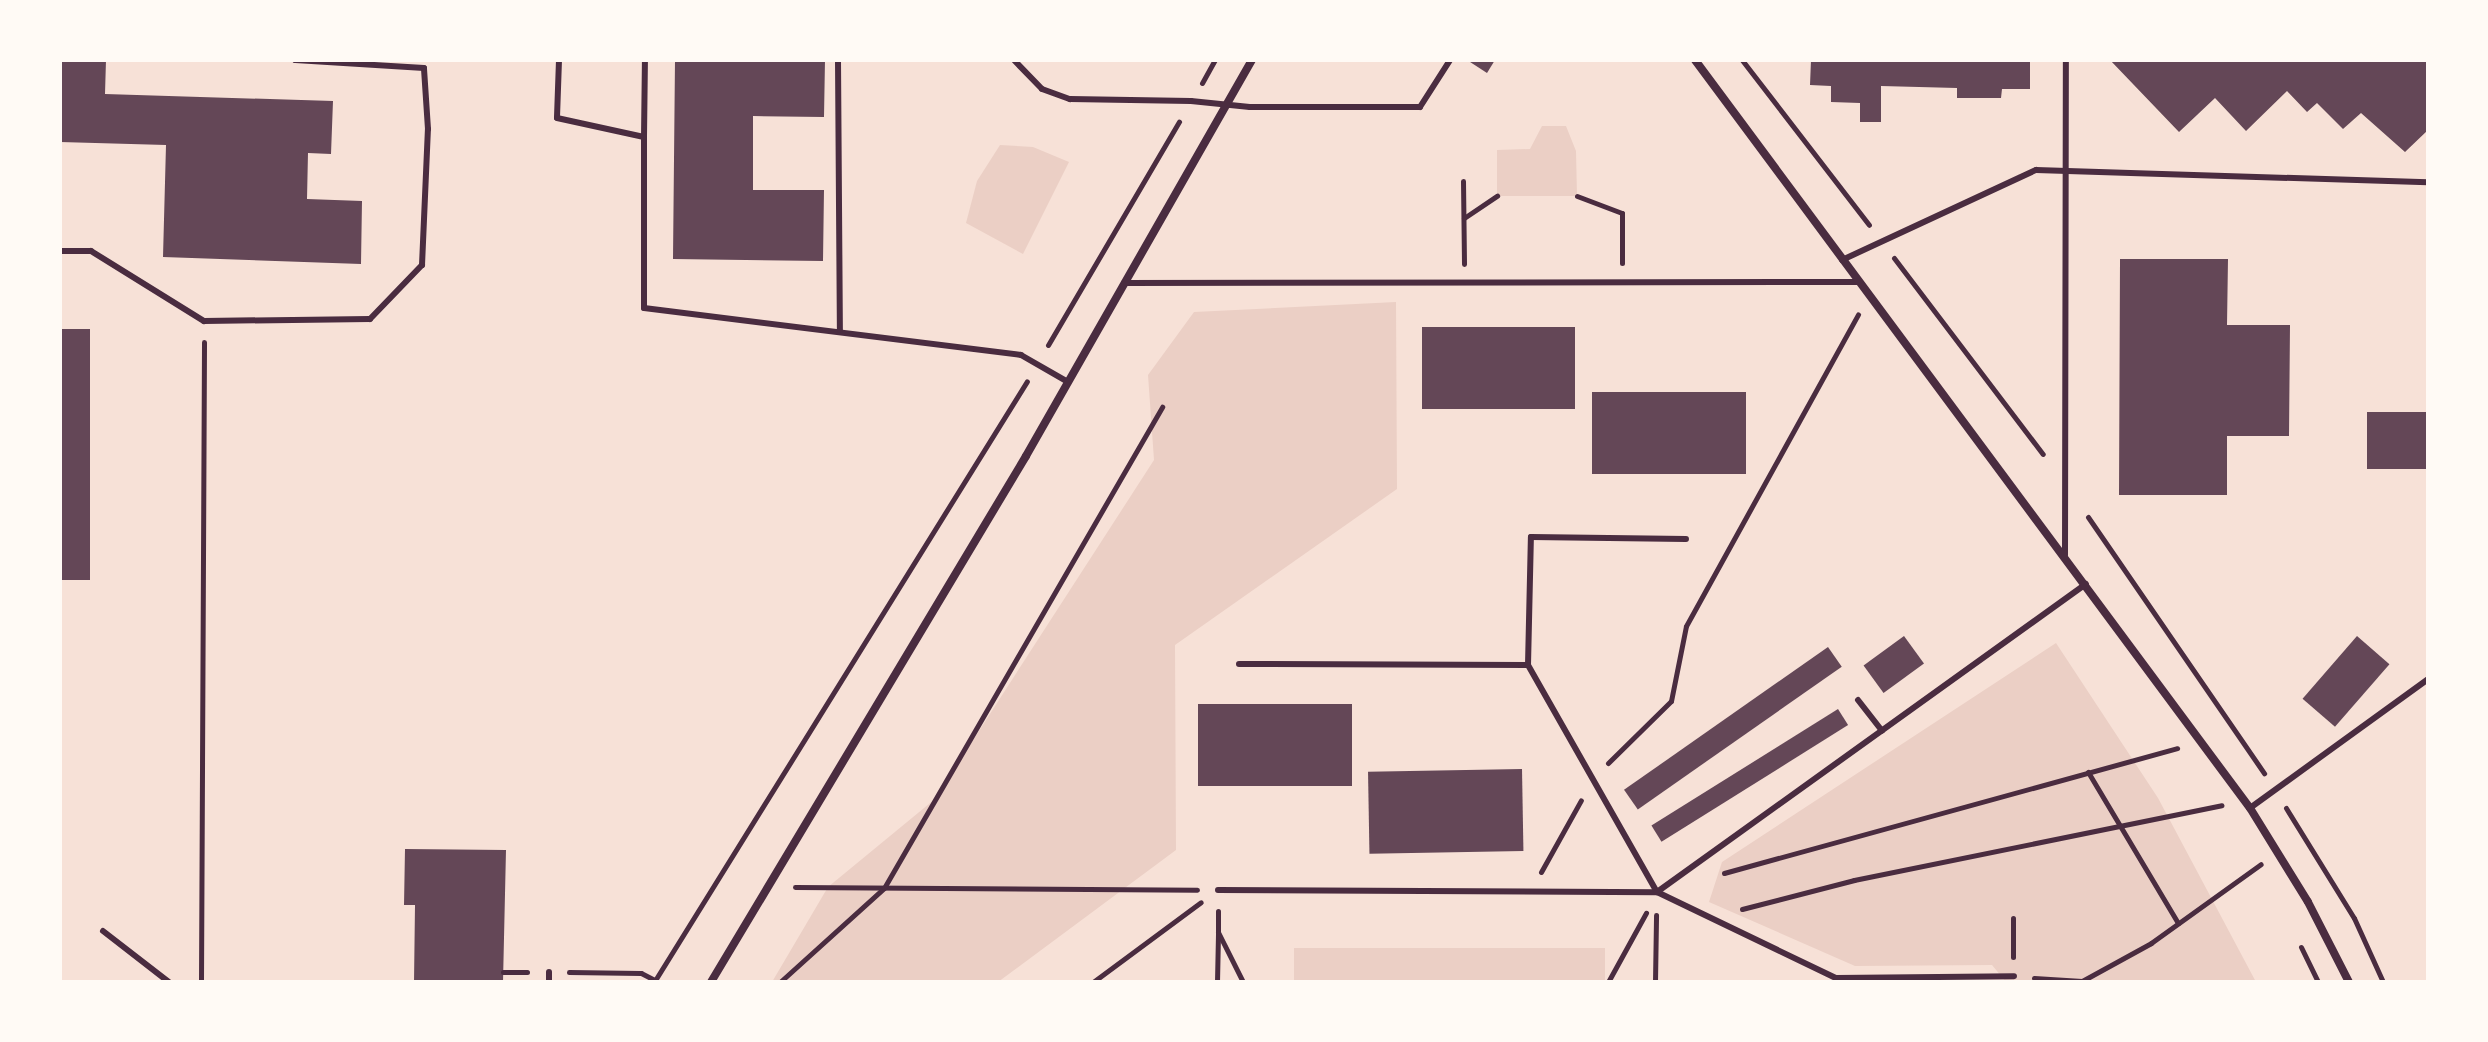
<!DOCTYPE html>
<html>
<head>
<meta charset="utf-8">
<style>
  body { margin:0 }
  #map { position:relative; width:2488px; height:1042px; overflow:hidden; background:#f7e1d7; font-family:"Sofia Sans Condensed",sans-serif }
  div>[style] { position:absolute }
  .green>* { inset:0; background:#ebcfc5; transform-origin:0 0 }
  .building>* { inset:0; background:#644757; transform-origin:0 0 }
  .path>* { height:5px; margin:-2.5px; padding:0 2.5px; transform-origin:2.5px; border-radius:2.5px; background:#4a2c40 }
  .service>* { height:6px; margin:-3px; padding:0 3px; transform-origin:3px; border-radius:3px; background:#4a2c40 }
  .minor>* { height:8px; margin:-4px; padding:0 4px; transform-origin:4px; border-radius:4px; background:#4a2c40 }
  span { translate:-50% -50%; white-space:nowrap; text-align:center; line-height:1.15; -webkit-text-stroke:6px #fffaf5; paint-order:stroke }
  .frame { position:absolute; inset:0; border:62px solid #fffaf5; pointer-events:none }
</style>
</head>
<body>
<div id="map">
  <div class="green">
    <i style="clip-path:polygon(1542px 126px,1566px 126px,1576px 151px,1577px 196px,1497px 196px,1497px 150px,1530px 149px)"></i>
    <i style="clip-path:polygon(1000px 145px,1033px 147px,1069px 162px,1023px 254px,966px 223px,977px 181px)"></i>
    <i style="clip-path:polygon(1396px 302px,1397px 489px,1175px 645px,1176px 850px,998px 982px,772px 982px,828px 887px,935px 799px,1154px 460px,1148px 375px,1194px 312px)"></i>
    <i style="clip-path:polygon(2056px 643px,2158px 798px,2256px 982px,2006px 982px,1992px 965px,1855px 966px,1709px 902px,1722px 862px)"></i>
    <i style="left:1294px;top:948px;width:311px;height:34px"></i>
  </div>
  <div class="building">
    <i style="clip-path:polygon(60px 60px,106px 60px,105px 94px,333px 101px,331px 154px,308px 153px,307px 199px,362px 201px,361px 264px,163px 257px,166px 145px,60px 142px)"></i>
    <i style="clip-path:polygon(675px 60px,825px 60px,824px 117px,753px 116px,753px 190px,824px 190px,823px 261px,673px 259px)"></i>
    <i style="clip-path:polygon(1467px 60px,1495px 60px,1487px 73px)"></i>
    <i style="clip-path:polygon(1811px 60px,2030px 60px,2030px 89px,2002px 89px,2001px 98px,1957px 98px,1957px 88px,1881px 86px,1881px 122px,1860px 122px,1860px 103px,1831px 102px,1831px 86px,1810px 85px)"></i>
    <i style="clip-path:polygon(2110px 60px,2428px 60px,2428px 130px,2405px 152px,2361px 113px,2343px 129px,2317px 103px,2307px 112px,2287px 91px,2246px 131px,2215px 98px,2179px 132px)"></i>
    <i style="clip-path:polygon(2120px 259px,2228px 259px,2227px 325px,2290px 325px,2289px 436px,2227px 436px,2227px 495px,2119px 495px)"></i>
    <i style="left:1422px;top:327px;width:153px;height:82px"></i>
    <i style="left:60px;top:329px;width:30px;height:251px"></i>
    <i style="left:1746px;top:392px;width:82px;height:154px;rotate:90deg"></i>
    <i style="left:2367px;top:412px;width:61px;height:57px"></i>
    <i style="left:1904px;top:636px;width:34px;height:50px;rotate:54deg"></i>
    <i style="left:2357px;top:636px;width:43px;height:83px;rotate:41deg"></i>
    <i style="left:1828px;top:647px;width:24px;height:249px;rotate:55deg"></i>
    <i style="left:1198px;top:704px;width:154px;height:82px"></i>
    <i style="left:1838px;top:709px;width:19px;height:220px;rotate:58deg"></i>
    <i style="left:1522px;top:769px;width:82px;height:154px;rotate:89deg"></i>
    <i style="clip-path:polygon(405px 849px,506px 850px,503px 982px,414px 982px,415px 905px,404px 905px)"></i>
  </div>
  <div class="path">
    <i style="left:1742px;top:60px;width:208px;rotate:52.4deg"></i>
    <i style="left:1202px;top:83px;width:26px;rotate:-61deg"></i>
    <i style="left:1463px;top:181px;width:83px;rotate:89.3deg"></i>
    <i style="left:1577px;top:196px;width:48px;rotate:20.7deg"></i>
    <i style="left:1622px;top:213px;width:50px;rotate:90deg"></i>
    <i style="left:1464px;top:218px;width:40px;rotate:-34deg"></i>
    <i style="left:1894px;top:258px;width:246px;rotate:52.8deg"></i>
    <i style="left:1048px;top:345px;width:259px;rotate:-59.6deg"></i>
    <i style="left:2088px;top:517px;width:311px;rotate:55.5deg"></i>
    <i style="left:1608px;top:763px;width:88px;rotate:-44.5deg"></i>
    <i style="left:1671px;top:701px;width:76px;rotate:-78.7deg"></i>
    <i style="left:1686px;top:626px;width:356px;rotate:-61.1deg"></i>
    <i style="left:2088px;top:772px;width:176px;rotate:59.2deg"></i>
    <i style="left:2286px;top:808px;width:129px;rotate:58.3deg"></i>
    <i style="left:2354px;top:918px;width:70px;rotate:65.6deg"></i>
    <i style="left:1541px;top:872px;width:82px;rotate:-60.9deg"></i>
    <i style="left:1724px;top:873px;width:470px;rotate:-15.4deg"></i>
    <i style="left:795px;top:887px;width:402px;rotate:0.4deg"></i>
    <i style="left:1742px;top:909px;width:116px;rotate:-14.5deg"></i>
    <i style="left:1854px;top:880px;width:375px;rotate:-11.5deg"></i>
    <i style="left:1218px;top:911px;width:21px;rotate:90deg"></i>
    <i style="left:1218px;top:932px;width:56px;rotate:63.4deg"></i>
    <i style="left:2013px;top:918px;width:39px;rotate:90deg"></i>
    <i style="left:2301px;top:947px;width:39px;rotate:64deg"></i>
    <i style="left:503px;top:972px;width:24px"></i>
    <i style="left:569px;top:972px;width:72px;rotate:0.8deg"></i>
    <i style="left:641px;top:973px;width:18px;rotate:27deg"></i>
    <i style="left:2034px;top:978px;width:48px;rotate:3.6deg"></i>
    <i style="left:2082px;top:981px;width:79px;rotate:-28.8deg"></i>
    <i style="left:2151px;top:943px;width:135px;rotate:-35.7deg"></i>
    <i style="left:201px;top:982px;width:640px;rotate:-89.73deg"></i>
    <i style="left:654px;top:982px;width:707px;rotate:-58.17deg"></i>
    <i style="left:780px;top:982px;width:140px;rotate:-42.1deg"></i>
    <i style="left:884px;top:888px;width:556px;rotate:-59.97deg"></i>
    <i style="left:1093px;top:982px;width:134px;rotate:-36.5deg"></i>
    <i style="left:1217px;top:982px;width:49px;rotate:-88.8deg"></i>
    <i style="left:1608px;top:982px;width:79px;rotate:-61.2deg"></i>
    <i style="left:1655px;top:982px;width:67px;rotate:-89.1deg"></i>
  </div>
  <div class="service">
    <i style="left:559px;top:60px;width:58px;rotate:92deg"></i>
    <i style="left:557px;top:118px;width:89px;rotate:12.3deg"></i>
    <i style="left:644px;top:137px;width:171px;rotate:90deg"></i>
    <i style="left:644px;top:308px;width:380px;rotate:7.1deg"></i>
    <i style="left:1021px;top:355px;width:54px;rotate:29.9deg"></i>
    <i style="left:838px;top:60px;width:270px;rotate:89.6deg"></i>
    <i style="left:1014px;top:60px;width:40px;rotate:46deg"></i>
    <i style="left:1042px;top:89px;width:30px;rotate:20deg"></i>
    <i style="left:1070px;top:99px;width:121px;rotate:0.9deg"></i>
    <i style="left:1191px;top:101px;width:59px;rotate:5.8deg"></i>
    <i style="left:1250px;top:107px;width:170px"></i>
    <i style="left:1420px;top:107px;width:56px;rotate:-57.4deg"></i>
    <i style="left:644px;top:137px;width:77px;rotate:-89.3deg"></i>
    <i style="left:60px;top:251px;width:31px"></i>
    <i style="left:91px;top:251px;width:133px;rotate:31.8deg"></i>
    <i style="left:204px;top:321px;width:166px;rotate:-0.7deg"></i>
    <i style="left:370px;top:319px;width:75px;rotate:-46.1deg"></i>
    <i style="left:422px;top:265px;width:136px;rotate:-87.5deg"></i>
    <i style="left:428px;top:129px;width:61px;rotate:-93.8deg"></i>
    <i style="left:424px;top:68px;width:129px;rotate:-176.5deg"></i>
    <i style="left:1842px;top:260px;width:214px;rotate:-24.9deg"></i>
    <i style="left:2036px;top:170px;width:392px;rotate:1.8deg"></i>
    <i style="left:1124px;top:283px;width:735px;rotate:-0.08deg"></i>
    <i style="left:2065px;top:555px;width:495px;rotate:-89.9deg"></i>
    <i style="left:1239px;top:664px;width:289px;rotate:0.2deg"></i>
    <i style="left:1528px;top:665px;width:261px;rotate:60.4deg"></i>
    <i style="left:1657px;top:892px;width:199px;rotate:25.7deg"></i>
    <i style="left:1836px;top:978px;width:178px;rotate:-0.6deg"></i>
    <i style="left:1528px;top:665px;width:128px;rotate:-88.7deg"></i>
    <i style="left:1531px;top:537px;width:155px;rotate:0.7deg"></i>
    <i style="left:1858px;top:700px;width:39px;rotate:52deg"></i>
    <i style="left:2250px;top:808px;width:220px;rotate:-35.9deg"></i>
    <i style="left:1218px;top:890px;width:439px;rotate:0.3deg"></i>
    <i style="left:1657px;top:892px;width:528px;rotate:-35.68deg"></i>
    <i style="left:103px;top:931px;width:83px;rotate:37.7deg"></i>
    <i style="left:549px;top:982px;width:10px;rotate:-90deg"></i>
  </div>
  <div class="minor">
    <i style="left:1695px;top:60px;width:931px;rotate:53.43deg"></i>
    <i style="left:2250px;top:808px;width:110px;rotate:58.3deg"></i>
    <i style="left:2308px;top:902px;width:90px;rotate:62.9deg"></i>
    <i style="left:711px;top:982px;width:613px;rotate:-59.08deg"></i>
    <i style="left:1026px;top:456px;width:456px;rotate:-60.3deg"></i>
  </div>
  <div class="frame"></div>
</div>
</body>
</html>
